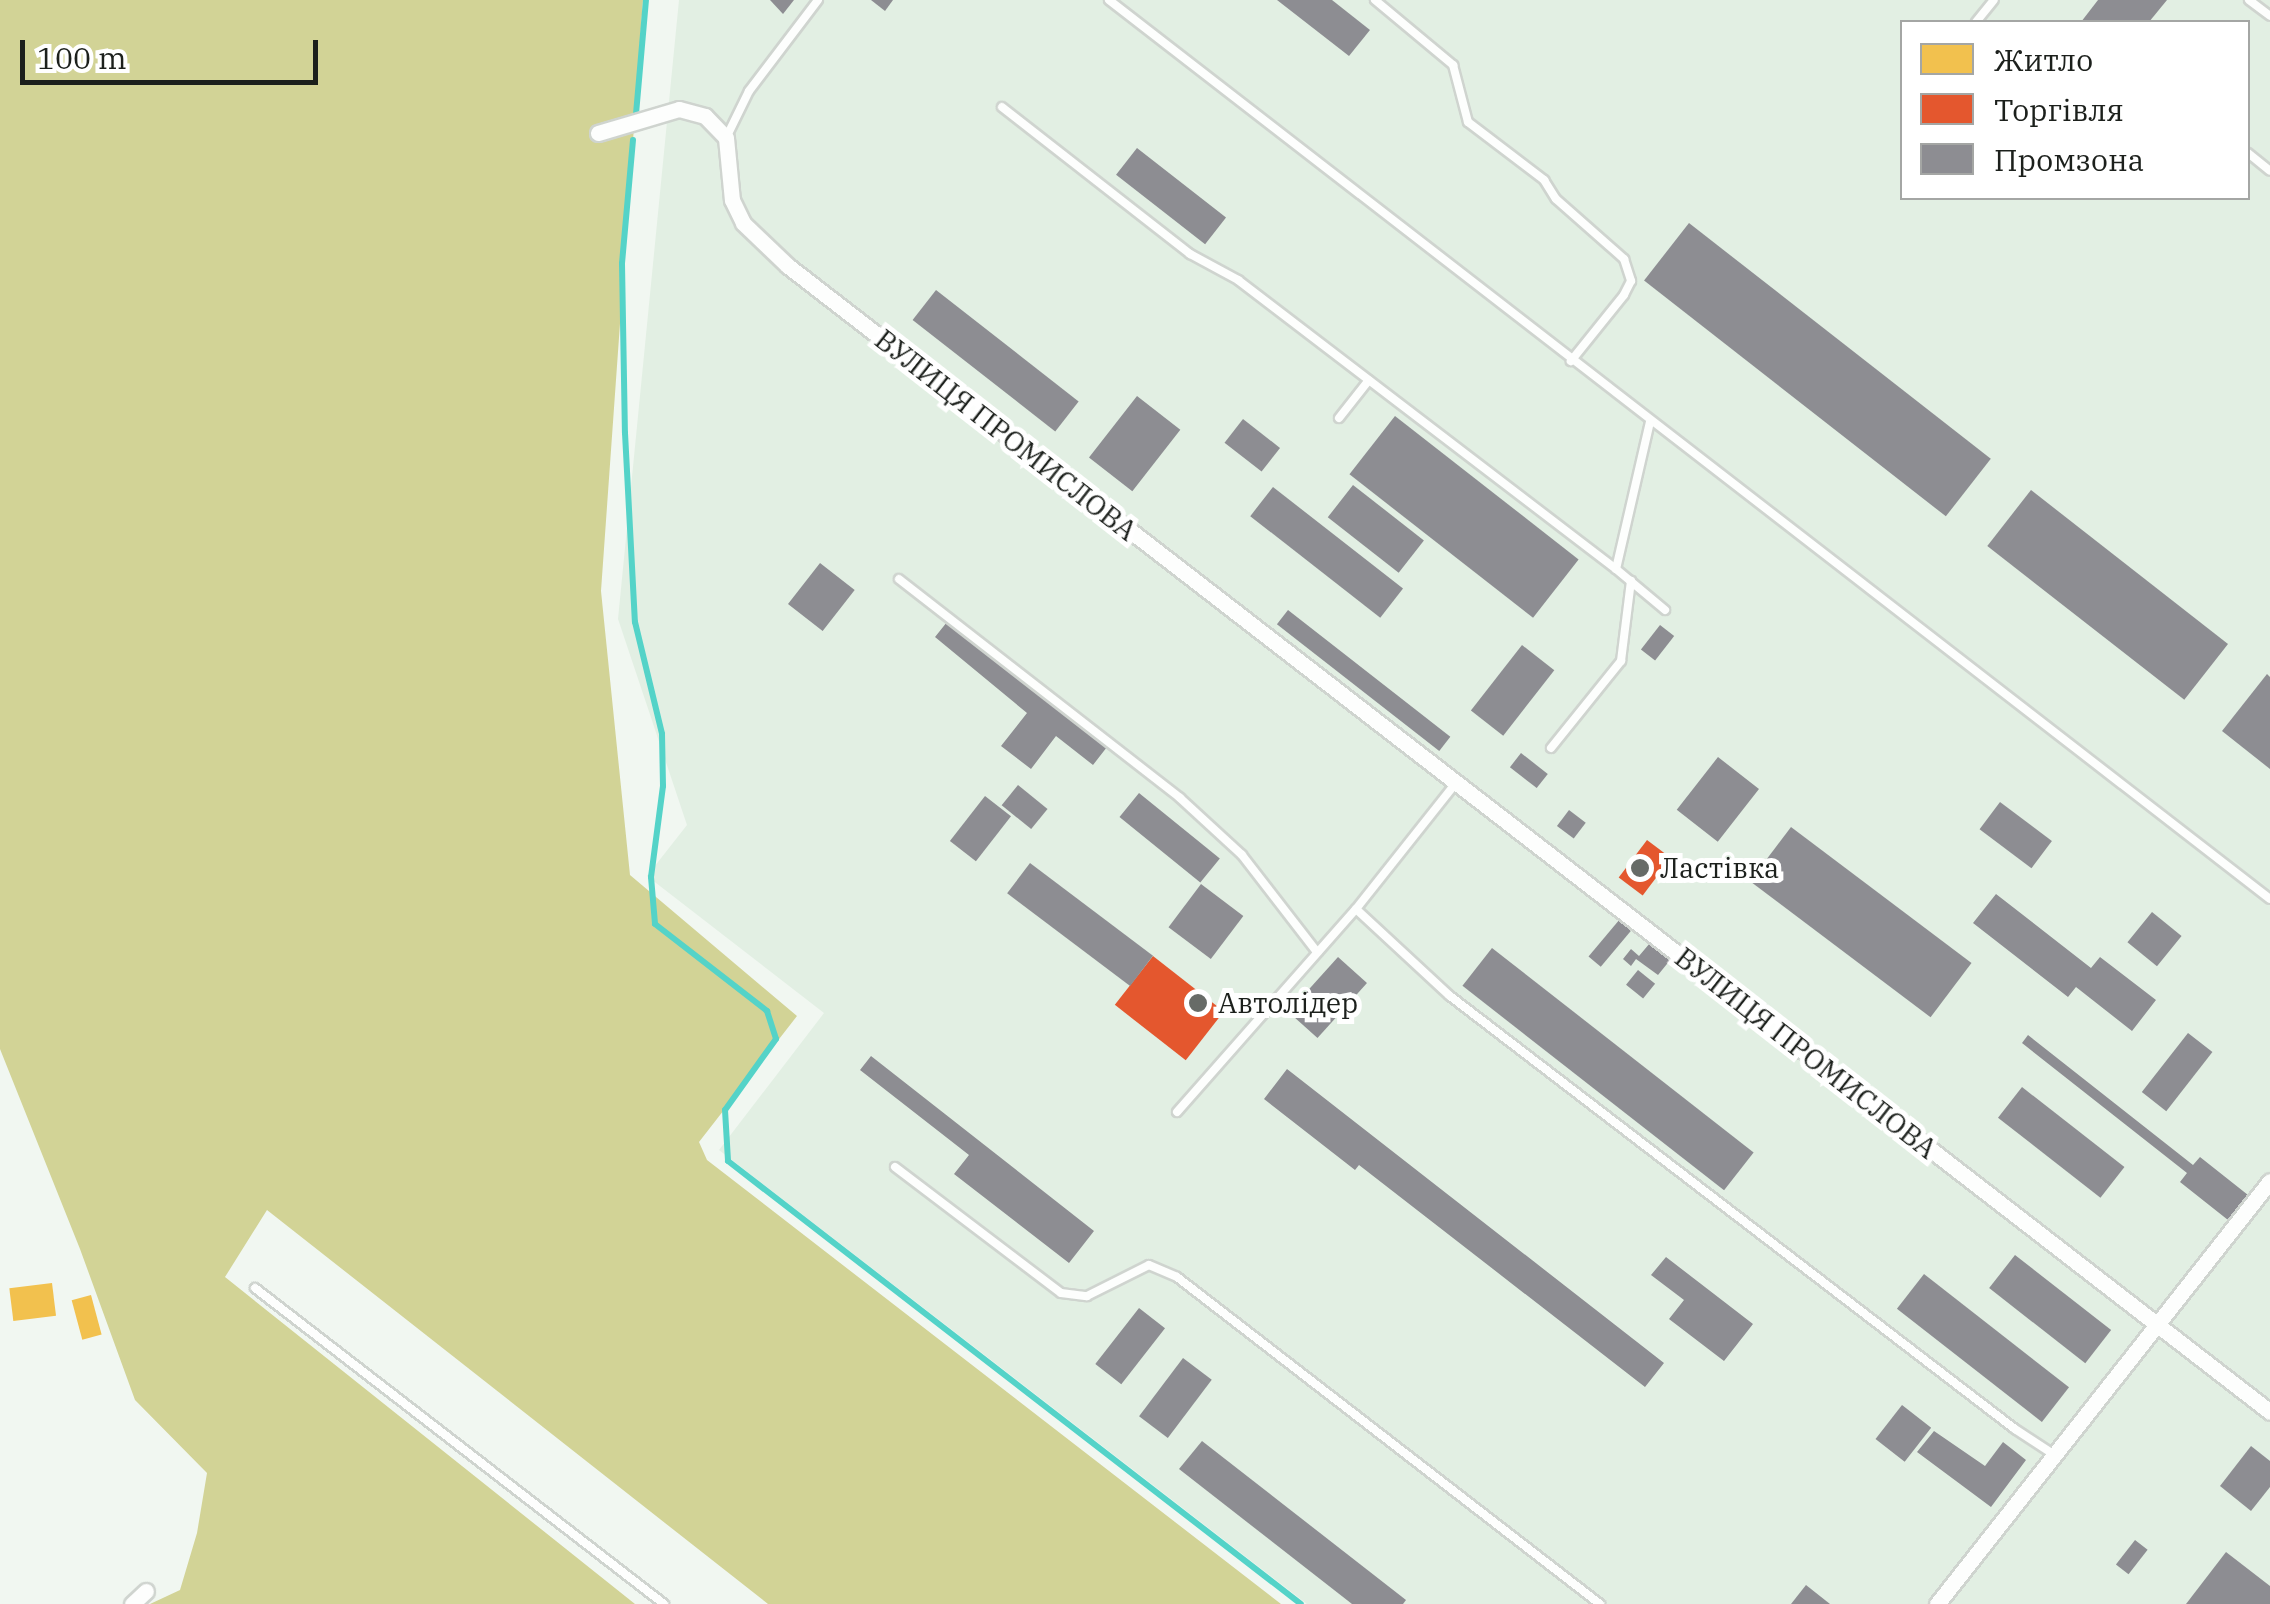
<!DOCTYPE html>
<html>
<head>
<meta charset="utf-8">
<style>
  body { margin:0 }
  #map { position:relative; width:2270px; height:1604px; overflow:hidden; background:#f1f7f1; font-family:"IBM Plex Serif",serif }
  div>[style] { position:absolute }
  .built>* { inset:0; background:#e2efe3 }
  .forest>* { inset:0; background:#d2d396 }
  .homes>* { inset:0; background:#f2c14e; transform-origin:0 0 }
  .shops>* { inset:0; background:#e4572e; transform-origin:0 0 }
  .industry>* { inset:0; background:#8d8d92; transform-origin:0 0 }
  .stream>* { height:6px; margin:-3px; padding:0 3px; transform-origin:3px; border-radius:3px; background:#54d3c8 }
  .roads { filter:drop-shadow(2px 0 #cfd4cf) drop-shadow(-2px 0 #cfd4cf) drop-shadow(0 2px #cfd4cf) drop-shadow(0 -2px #cfd4cf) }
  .lane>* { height:8px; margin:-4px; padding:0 4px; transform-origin:4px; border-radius:4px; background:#fdfefd }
  .street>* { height:15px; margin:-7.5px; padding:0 7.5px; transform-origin:7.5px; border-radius:7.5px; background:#fdfefd }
  .dots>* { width:28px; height:28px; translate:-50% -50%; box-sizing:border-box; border:5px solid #fff; border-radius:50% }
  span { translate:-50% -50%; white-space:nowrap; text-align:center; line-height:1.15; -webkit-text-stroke:10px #fff; paint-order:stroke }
  .street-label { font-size:28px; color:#1c201c }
  .poi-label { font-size:28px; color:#1c201c }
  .left { translate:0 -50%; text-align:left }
  .legend { position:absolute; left:1900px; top:20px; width:350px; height:180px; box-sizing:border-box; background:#fff; border:2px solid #a4a6a4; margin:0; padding:12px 18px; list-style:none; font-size:30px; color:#1c201c }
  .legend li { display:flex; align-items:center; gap:20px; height:50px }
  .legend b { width:50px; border:2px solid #a4a6a4 }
  .scale { position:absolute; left:20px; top:40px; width:298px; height:45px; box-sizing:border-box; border:5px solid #1c201c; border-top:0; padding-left:12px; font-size:30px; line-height:35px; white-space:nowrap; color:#1c201c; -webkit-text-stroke:8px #fff; paint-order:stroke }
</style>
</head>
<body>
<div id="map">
  <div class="built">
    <i style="clip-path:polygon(evenodd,679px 0,2270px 0,2270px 1604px,1307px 1604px,719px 1150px,824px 1013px,647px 876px,687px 825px,618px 619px,679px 0,1902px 22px,2248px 22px,2248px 198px,1902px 198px,1902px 22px)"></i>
  </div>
  <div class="forest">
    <i style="clip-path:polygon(0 0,643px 0,601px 591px,630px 875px,797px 1016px,699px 1142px,707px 1160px,1281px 1604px,768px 1604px,267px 1210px,225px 1277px,635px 1604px,150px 1604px,180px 1590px,197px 1533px,207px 1473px,135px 1400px,80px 1249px,0 1049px)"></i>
  </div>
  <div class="homes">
    <i style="left:52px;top:1283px;width:33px;height:43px;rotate:83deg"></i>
    <i style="left:91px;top:1295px;width:41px;height:20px;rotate:75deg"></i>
  </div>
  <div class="shops">
    <i style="left:1647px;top:840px;width:30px;height:47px;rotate:37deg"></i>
    <i style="left:1153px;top:956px;width:90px;height:62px;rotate:38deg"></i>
  </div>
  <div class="industry">
    <i style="clip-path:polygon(770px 0,794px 0,783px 14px)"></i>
    <i style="clip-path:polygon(871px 0,893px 0,885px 11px)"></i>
    <i style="clip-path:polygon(1277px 0,1332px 0,1370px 30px,1349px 56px)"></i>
    <i style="clip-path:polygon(2098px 0,2167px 0,2149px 22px,2081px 22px)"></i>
    <i style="left:1137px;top:148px;width:113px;height:34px;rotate:38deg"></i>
    <i style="left:1689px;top:223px;width:383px;height:73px;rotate:38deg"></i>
    <i style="left:936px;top:290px;width:181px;height:38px;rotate:38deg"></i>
    <i style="left:1137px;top:396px;width:55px;height:78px;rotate:38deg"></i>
    <i style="left:1395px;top:416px;width:233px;height:74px;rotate:38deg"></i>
    <i style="left:1243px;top:419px;width:47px;height:30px;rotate:38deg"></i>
    <i style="left:1353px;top:485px;width:90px;height:41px;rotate:38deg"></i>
    <i style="left:1273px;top:487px;width:165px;height:37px;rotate:38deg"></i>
    <i style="left:2031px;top:490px;width:250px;height:71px;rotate:38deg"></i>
    <i style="left:820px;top:563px;width:44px;height:52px;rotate:38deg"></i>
    <i style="left:1288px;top:610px;width:206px;height:18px;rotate:38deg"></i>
    <i style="clip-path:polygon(947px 622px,1107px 747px,1093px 765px,1056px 736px,1031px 769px,1001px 746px,1027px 713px,935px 637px)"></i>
    <i style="left:1660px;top:625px;width:18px;height:31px;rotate:38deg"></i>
    <i style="left:1522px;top:645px;width:41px;height:83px;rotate:38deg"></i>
    <i style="clip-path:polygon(2267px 674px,2270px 677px,2270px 769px,2222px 731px)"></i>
    <i style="left:1521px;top:753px;width:34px;height:18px;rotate:38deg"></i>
    <i style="left:1718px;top:757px;width:52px;height:67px;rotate:38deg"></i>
    <i style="left:1018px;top:785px;width:38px;height:26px;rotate:39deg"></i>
    <i style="left:1139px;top:793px;width:104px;height:31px;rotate:39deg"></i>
    <i style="left:985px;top:796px;width:33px;height:57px;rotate:38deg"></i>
    <i style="left:2000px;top:802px;width:65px;height:34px;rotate:37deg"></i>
    <i style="left:1569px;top:810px;width:21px;height:20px;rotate:37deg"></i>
    <i style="left:1791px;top:827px;width:226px;height:68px;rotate:37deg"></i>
    <i style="left:1030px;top:863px;width:154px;height:38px;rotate:37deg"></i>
    <i style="left:1201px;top:884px;width:53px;height:54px;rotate:37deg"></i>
    <i style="clip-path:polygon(1996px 894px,2091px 968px,2100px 957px,2156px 1000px,2132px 1031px,2076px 987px,2068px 997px,1973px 923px)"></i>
    <i style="left:2152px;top:912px;width:38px;height:39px;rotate:39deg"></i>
    <i style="left:1620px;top:919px;width:16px;height:49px;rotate:40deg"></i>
    <i style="clip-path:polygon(1650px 943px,1671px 959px,1658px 975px,1636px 959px,1631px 966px,1623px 959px,1631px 949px,1639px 956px)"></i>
    <i style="left:1492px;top:948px;width:332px;height:48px;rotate:38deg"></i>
    <i style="left:1338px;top:957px;width:39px;height:74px;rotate:42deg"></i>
    <i style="left:1638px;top:970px;width:22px;height:19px;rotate:39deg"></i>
    <i style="left:2188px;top:1033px;width:31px;height:75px;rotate:38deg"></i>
    <i style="clip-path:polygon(2028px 1035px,2193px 1165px,2200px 1157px,2248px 1195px,2228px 1220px,2180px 1182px,2187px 1173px,2022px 1043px)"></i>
    <i style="clip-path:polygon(871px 1056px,1094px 1231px,1069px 1263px,954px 1174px,969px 1155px,860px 1070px)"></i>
    <i style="clip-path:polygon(1287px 1069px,1664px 1363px,1645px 1387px,1359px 1165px,1355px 1170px,1264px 1099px)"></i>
    <i style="left:2022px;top:1087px;width:130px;height:39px;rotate:38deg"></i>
    <i style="left:2015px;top:1255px;width:122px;height:42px;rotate:38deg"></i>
    <i style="clip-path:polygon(1666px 1257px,1753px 1324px,1724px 1361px,1669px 1319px,1684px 1300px,1651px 1275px)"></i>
    <i style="left:1924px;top:1274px;width:184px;height:44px;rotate:38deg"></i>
    <i style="left:1139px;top:1308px;width:33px;height:71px;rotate:38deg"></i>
    <i style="left:1183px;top:1358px;width:36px;height:73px;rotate:37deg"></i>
    <i style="left:1902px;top:1405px;width:37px;height:43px;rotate:38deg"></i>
    <i style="clip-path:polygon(1934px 1431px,1985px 1466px,2003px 1442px,2026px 1460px,1991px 1507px,1917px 1452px)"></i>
    <i style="clip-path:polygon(1202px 1441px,1406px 1600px,1403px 1604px,1352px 1604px,1179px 1469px)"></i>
    <i style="clip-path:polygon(2251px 1446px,2270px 1461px,2270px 1487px,2251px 1511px,2220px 1486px)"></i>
    <i style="left:2135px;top:1540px;width:16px;height:31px;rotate:38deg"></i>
    <i style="clip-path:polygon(2226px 1552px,2270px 1586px,2270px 1604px,2186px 1604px)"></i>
    <i style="clip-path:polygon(1806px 1585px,1830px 1604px,1791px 1604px)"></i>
  </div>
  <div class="stream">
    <i style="left:636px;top:114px;width:114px;rotate:-85deg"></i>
    <i style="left:633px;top:140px;width:124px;rotate:95.1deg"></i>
    <i style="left:622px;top:264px;width:169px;rotate:89deg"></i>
    <i style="left:625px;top:433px;width:189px;rotate:87deg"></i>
    <i style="left:635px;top:622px;width:115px;rotate:76.4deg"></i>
    <i style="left:662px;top:734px;width:52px;rotate:88.9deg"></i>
    <i style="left:663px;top:786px;width:92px;rotate:97.5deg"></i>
    <i style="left:651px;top:877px;width:47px;rotate:85.1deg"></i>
    <i style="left:655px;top:924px;width:142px;rotate:37.8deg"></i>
    <i style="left:767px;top:1011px;width:29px;rotate:72deg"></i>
    <i style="left:776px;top:1039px;width:87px;rotate:125.7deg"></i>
    <i style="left:725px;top:1110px;width:51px;rotate:86.6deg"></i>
    <i style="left:728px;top:1161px;width:724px;rotate:37.71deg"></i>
  </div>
  <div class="roads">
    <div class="lane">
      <i style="left:1109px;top:0;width:1468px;rotate:37.75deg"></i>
      <i style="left:1375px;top:0;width:102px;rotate:39.8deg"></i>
      <i style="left:1453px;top:65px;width:59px;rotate:75.3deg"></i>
      <i style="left:1468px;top:122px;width:96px;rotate:37.3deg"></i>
      <i style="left:1544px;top:180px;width:22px;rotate:58deg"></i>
      <i style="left:1556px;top:199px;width:91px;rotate:41.4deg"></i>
      <i style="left:1624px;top:259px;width:23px;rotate:72deg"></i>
      <i style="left:1631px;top:281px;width:16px;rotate:117deg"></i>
      <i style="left:1624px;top:295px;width:85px;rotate:128.8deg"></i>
      <i style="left:2249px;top:0;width:26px;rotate:37deg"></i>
      <i style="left:1976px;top:22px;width:28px;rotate:-51deg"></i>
      <i style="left:1002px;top:107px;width:239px;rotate:38deg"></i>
      <i style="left:1190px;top:254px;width:55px;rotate:28.4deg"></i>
      <i style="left:1238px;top:280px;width:476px;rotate:37.4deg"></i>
      <i style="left:1616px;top:569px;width:151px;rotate:-77deg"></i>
      <i style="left:726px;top:138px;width:52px;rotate:-63.9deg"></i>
      <i style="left:749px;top:91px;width:114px;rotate:-52.8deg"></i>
      <i style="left:2248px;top:153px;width:28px;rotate:39deg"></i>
      <i style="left:1339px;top:418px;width:48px;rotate:-51.7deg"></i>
      <i style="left:1616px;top:569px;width:64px;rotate:39.9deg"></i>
      <i style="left:899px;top:579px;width:356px;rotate:37.9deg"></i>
      <i style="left:1180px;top:798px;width:84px;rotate:42.6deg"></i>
      <i style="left:1242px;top:855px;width:123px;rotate:52.3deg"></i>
      <i style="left:1551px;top:748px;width:112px;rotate:-51.2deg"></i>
      <i style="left:1621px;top:661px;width:81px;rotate:-82.9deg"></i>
      <i style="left:1356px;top:909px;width:128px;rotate:42.8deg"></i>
      <i style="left:1450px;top:996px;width:712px;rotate:37.47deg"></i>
      <i style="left:2015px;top:1429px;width:45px;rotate:33.3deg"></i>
      <i style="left:1177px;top:1112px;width:271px;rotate:-48.6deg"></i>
      <i style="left:1356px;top:909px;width:159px;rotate:-51.6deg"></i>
      <i style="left:895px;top:1167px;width:208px;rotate:37.2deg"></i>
      <i style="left:1061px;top:1293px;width:26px;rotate:7deg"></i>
      <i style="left:1087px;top:1296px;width:69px;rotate:-26.6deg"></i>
      <i style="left:1149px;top:1265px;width:30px;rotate:23deg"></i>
      <i style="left:1177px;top:1277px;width:535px;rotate:37.71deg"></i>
      <i style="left:255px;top:1288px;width:517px;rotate:37.69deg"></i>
    </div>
    <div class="street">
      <i style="left:598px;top:133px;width:84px;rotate:-16.5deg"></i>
      <i style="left:679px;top:109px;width:27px;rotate:15deg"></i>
      <i style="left:705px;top:116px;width:30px;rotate:46deg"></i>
      <i style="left:726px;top:138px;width:62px;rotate:84.5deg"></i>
      <i style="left:732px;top:200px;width:25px;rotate:64deg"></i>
      <i style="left:743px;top:223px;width:62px;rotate:43.7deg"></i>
      <i style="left:788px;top:266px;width:1873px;rotate:37.71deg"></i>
      <i style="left:132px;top:1604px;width:19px;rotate:-43deg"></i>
      <i style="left:1937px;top:1604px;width:538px;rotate:-51.79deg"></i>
    </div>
  </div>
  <div class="dots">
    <i style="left:1640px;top:868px;background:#676b67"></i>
    <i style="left:1198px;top:1003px;background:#676b67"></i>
  </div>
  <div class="street-label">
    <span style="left:1006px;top:435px;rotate:38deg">ВУЛИЦЯ ПРОМИСЛОВА</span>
    <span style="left:1806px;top:1053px;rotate:38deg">ВУЛИЦЯ ПРОМИСЛОВА</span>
  </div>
  <div class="poi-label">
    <span class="left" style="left:1660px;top:868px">Ластівка</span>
    <span class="left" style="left:1218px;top:1003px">Автолідер</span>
  </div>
  <ul class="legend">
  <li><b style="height:28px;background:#f2c14e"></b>Житло</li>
  <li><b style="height:28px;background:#e4572e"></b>Торгівля</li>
  <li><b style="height:28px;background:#8d8d92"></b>Промзона</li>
  </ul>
  <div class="scale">100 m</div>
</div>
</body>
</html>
